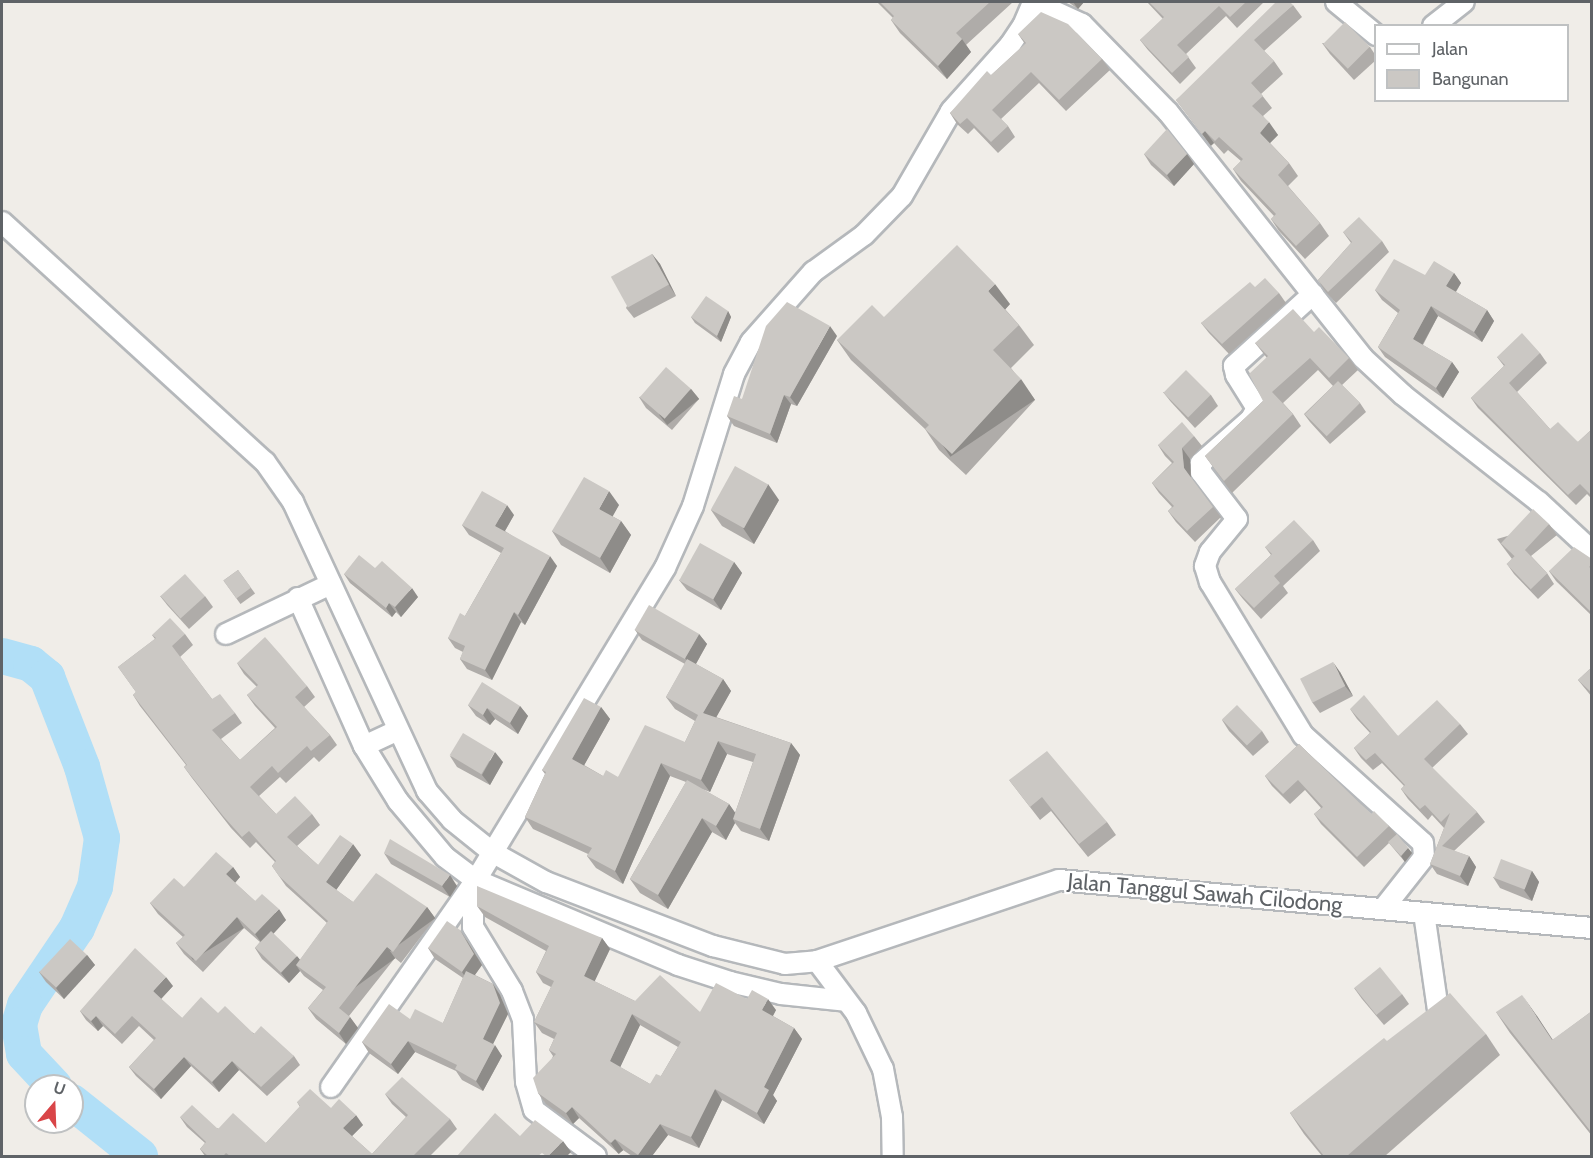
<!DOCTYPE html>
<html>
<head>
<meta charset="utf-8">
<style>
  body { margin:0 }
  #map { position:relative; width:1593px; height:1158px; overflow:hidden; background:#f0ede8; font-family:Cabin,sans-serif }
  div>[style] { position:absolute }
  .river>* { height:36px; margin:-18px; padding:0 18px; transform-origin:18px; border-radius:18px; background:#b1dff7 }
  .roads { filter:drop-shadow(2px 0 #b5b8bb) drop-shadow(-2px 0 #b5b8bb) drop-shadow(0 2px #b5b8bb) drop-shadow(0 -2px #b5b8bb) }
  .street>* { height:20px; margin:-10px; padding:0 10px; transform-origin:10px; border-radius:10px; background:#fff }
  .wall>* { inset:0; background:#afaca9; transform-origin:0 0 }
  .shaded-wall>* { inset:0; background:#8e8c89; transform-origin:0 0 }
  .building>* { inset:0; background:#cbc8c4; transform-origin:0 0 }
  span { translate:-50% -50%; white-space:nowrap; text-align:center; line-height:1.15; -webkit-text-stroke:4.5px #fff; paint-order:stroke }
  .street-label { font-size:22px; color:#5f6367 }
  .frame { position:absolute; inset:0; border:3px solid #5f6367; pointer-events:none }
  .legend { position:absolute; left:1374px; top:24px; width:195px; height:78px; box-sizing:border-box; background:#fff; border:2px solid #bfc1c2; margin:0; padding:8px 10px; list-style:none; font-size:18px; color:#5f6367 }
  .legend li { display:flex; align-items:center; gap:12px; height:30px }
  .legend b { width:30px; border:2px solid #bfc1c2 }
  .north { position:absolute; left:24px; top:1074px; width:60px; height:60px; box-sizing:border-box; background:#fff; border:2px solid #bfc1c2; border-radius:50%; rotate:19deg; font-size:16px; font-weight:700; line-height:24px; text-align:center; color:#5f6367 }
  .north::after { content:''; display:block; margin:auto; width:21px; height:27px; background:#d94548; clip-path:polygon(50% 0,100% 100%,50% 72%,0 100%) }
</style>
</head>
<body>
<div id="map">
  <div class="river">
    <i style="left:2px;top:656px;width:30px;rotate:15deg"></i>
    <i style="left:31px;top:664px;width:21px;rotate:39deg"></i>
    <i style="left:47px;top:677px;width:97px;rotate:68.7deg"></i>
    <i style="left:82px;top:767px;width:74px;rotate:74.3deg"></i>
    <i style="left:102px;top:838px;width:49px;rotate:98.1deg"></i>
    <i style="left:95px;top:887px;width:45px;rotate:113.7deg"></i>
    <i style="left:77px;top:928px;width:93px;rotate:124deg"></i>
    <i style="left:25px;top:1005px;width:21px;rotate:107deg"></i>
    <i style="left:19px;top:1025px;width:29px;rotate:80deg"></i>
    <i style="left:24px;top:1054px;width:44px;rotate:46.8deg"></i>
    <i style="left:72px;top:1102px;width:87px;rotate:38.5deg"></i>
  </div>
  <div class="roads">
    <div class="street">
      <i style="left:1034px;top:2px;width:53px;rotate:24.6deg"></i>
      <i style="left:1082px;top:24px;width:123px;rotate:45.7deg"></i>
      <i style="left:1168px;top:112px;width:314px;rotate:51.6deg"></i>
      <i style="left:1363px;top:358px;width:54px;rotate:42.8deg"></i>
      <i style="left:1403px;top:395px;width:173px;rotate:38.2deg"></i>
      <i style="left:1539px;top:502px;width:72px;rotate:42.8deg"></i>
      <i style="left:1336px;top:2px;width:52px;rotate:39.5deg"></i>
      <i style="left:1433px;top:26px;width:39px;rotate:-38deg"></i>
      <i style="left:2px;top:222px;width:356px;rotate:42.4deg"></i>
      <i style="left:265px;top:462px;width:49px;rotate:55deg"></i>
      <i style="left:293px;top:502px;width:319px;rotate:65.1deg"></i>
      <i style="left:427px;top:791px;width:38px;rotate:49deg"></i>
      <i style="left:452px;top:820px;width:51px;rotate:38.7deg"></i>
      <i style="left:492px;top:852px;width:62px;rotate:29.1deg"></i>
      <i style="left:546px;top:882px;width:179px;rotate:21deg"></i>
      <i style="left:713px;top:946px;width:74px;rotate:14deg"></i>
      <i style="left:785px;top:964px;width:32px;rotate:-5deg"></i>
      <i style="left:817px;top:961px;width:255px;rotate:-18.5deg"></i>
      <i style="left:1059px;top:880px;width:535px;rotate:5.15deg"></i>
      <i style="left:1313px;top:294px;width:107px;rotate:137.7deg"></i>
      <i style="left:1234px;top:366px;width:9px;rotate:77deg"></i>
      <i style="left:1236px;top:375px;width:39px;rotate:58deg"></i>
      <i style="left:1257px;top:408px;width:13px;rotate:119deg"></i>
      <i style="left:1251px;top:419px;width:67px;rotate:138.7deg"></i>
      <i style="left:1201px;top:463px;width:9px;rotate:90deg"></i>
      <i style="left:1201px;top:472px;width:59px;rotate:52.5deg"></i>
      <i style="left:1237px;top:519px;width:43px;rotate:129.3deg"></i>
      <i style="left:1210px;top:552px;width:15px;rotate:110deg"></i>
      <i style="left:1205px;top:566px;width:17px;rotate:73deg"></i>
      <i style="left:1210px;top:582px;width:179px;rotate:58.7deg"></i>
      <i style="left:1303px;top:735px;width:161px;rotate:42deg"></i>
      <i style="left:1423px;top:843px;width:14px;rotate:86deg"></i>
      <i style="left:1424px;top:857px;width:66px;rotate:128.3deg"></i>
      <i style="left:298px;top:598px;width:162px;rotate:66deg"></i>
      <i style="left:364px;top:746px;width:65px;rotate:58.3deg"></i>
      <i style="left:398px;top:801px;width:73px;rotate:50deg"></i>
      <i style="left:445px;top:857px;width:39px;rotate:37deg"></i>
      <i style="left:476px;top:880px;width:219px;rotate:22.8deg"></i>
      <i style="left:678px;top:965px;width:55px;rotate:18.1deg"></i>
      <i style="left:730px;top:982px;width:52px;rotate:13.2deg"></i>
      <i style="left:781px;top:994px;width:65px;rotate:6.1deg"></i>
      <i style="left:226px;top:634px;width:116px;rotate:-25.5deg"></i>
      <i style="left:364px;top:746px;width:35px;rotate:-25deg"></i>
      <i style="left:473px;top:887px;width:40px;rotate:90deg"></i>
      <i style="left:473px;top:927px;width:75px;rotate:58.6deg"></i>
      <i style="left:512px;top:991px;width:31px;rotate:69deg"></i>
      <i style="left:523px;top:1020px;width:62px;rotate:87.2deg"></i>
      <i style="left:526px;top:1082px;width:29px;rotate:74deg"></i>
      <i style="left:534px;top:1110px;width:77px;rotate:36.6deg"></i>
      <i style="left:1424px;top:913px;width:105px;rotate:81.8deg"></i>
      <i style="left:817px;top:961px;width:65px;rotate:53.1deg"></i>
      <i style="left:856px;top:1013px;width:62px;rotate:64.3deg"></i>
      <i style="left:883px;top:1069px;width:49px;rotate:79.4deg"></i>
      <i style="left:892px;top:1117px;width:39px;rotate:89deg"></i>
      <i style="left:331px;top:1087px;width:253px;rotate:-55deg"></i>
      <i style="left:476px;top:880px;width:365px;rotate:-58.8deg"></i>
      <i style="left:665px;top:568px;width:68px;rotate:-65.7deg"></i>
      <i style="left:693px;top:506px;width:138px;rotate:-72.7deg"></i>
      <i style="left:734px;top:374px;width:36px;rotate:-62deg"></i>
      <i style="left:751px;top:342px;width:94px;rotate:-48.5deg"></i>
      <i style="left:813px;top:272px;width:63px;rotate:-36deg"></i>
      <i style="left:864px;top:235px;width:54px;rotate:-45.7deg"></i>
      <i style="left:902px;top:196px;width:98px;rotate:-60deg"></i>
      <i style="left:951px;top:111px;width:89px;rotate:-48.2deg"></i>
      <i style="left:1010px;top:45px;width:23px;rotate:-56deg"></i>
      <i style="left:1023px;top:26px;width:26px;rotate:-67deg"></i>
    </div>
  </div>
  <div class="wall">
    <i style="clip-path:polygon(877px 2px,1013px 2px,966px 45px,971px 52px,947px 79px,900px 33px,891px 20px,893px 18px)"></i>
    <i style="clip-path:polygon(1068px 2px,1084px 2px,1078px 9px)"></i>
    <i style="clip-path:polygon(1147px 2px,1264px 2px,1237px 28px,1226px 16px,1186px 54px,1196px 68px,1180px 84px,1148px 50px,1140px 40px,1163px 19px)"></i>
    <i style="clip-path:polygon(1293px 5px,1302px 17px,1264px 51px,1274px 61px,1283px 74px,1261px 94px,1272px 108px,1263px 116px,1278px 135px,1270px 143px,1289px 163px,1298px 176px,1288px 186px,1320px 223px,1329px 236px,1305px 259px,1279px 231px,1271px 219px,1274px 216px,1241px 181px,1233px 169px,1241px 161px,1228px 150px,1224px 154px,1214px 143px,1211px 146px,1176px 100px)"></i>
    <i style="clip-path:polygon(1018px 34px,1102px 59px,1110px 70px,1066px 111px,1039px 83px,1001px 119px,1008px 126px,1015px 137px,998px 153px,974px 128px,968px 134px,957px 124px,950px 113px,1025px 44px)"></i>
    <i style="clip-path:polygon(1322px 43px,1370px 47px,1376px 56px,1376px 60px,1354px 80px,1330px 54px)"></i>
    <i style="clip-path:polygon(1144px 154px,1187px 154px,1194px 164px,1174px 186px,1151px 165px)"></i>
    <i style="clip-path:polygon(1343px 232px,1382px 241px,1389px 252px,1336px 303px,1325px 291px,1318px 280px,1351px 243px)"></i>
    <i style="clip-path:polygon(652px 254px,660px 264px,676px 296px,634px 318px,626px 308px)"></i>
    <i style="clip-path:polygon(1454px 273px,1461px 283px,1456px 292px,1487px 310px,1494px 321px,1482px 342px,1438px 316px,1423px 345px,1452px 362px,1459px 372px,1443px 398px,1385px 357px,1378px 347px,1398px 313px,1382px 300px,1375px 290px,1425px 275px)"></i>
    <i style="clip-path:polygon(1255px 287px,1279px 293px,1286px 303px,1229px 354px,1209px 333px,1201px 323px)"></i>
    <i style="clip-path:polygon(1010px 304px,1005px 309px,1019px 325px,1034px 345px,1011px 368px,1035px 400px,966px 475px,939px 450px,925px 429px,851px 360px,837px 340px,884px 317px)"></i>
    <i style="clip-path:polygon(728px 311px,731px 317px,721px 342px,695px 323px,691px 317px)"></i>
    <i style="clip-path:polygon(1314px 332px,1349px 358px,1358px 370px,1342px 385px,1360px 403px,1366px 412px,1330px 444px,1310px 422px,1304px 414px,1333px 386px,1318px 370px,1283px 403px,1293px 414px,1301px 426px,1232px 493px,1205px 456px,1263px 401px,1267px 358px,1255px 343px)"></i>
    <i style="clip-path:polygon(837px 336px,797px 406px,791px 404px,777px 443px,734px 426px,727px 416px,742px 399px)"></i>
    <i style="clip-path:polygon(1540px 353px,1547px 363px,1517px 392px,1550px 429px,1578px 442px,1592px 429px,1592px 499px,1587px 494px,1576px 505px,1478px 408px,1471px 398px,1504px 366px,1497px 357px)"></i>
    <i style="clip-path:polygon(691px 389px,699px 399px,672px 430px,646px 408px,639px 397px)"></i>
    <i style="clip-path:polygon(1163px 392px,1211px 395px,1218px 406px,1195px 428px,1171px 402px)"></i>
    <i style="clip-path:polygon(1194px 436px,1202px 446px,1190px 459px,1191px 478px,1221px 517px,1195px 542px,1176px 522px,1168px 511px,1172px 507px,1159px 493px,1152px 483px,1172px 463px,1165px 456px,1158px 445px)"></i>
    <i style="clip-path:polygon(779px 500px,754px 544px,722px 526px,711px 510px)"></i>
    <i style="clip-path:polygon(619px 505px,612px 516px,621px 521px,631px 535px,610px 573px,561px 545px,552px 531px)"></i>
    <i style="clip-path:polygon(514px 515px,505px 531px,557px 566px,525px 625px,521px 622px,492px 680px,467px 669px,460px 659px,463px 652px,455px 648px,448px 638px,465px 616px,501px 553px,469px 535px,462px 525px)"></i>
    <i style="clip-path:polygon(1549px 524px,1557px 535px,1531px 556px,1547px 573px,1554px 584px,1538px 599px,1514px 574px,1507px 564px,1512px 559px,1497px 539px)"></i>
    <i style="clip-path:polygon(1313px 540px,1320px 551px,1283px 586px,1288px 593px,1261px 619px,1243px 599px,1235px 589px,1271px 555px,1265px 547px)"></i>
    <i style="clip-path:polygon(1592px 559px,1592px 616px,1556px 581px,1549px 571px)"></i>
    <i style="clip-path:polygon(734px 562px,742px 573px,721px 610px,687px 590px,679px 580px)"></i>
    <i style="clip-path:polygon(375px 568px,418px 597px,401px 617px,396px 612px,392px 617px,350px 583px,344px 574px)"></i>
    <i style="left:238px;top:570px;width:29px;height:18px;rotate:54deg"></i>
    <i style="clip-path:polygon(160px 596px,205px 596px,213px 607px,189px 629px,168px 606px)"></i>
    <i style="clip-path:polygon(evenodd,635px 630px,699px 634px,707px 644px,696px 664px,723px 679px,731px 691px,716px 717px,791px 743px,800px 755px,769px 841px,741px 831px,735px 823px,726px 840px,712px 832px,668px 909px,640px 893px,630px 879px,686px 782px,670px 776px,623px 884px,596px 868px,587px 856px,588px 854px,533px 829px,525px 817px,545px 774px,542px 770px,601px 707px,610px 719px,584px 765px,603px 776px,618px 777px,685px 742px,695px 721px,675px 709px,666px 697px,685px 664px,642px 640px,635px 630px,727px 754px,753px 762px,735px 813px,729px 804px,702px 789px,710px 792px,727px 754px)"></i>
    <i style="clip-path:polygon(185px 634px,193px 645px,180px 657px,212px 699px,235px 713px,242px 723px,221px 739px,240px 760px,275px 728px,255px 706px,247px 695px,257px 687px,244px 674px,237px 663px,307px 686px,315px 697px,304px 707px,330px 735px,337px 745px,319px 762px,314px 757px,286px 783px,280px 777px,259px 796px,276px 814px,312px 814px,320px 825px,297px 846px,318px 865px,361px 855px,336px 890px,353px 902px,427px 907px,435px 918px,401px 963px,395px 958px,349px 1016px,358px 1028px,346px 1044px,316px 1019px,308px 1008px,323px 990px,304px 976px,300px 971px,289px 983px,262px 959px,255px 948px,260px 942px,244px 928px,203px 972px,184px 954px,176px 943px,183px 937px,158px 914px,150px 903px,184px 887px,233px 867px,240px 877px,235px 883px,255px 901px,286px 920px,273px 934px,300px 960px,327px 923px,286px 886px,272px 866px,275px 862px,256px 842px,250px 848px,231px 828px,192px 778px,184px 767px,186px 765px,140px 706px,133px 695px,136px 692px,118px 667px,155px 639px,152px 635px)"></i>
    <i style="clip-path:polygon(1592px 667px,1592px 697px,1578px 680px)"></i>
    <i style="clip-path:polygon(1340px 672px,1353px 696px,1320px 713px,1312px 702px)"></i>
    <i style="clip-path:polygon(468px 705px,520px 706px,528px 716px,518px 734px,495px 719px,490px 725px,476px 716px)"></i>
    <i style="clip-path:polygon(1350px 709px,1398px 736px,1460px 724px,1468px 734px,1432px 768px,1477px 812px,1485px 822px,1454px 851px,1469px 856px,1476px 867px,1468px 886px,1437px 874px,1430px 864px,1444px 828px,1432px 815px,1428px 820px,1408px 799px,1401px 789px,1404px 786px,1382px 763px,1373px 770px,1361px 758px,1354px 748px,1370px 733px,1357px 719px)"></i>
    <i style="clip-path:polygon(1222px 720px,1262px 731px,1269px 742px,1253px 756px,1229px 731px)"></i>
    <i style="clip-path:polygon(1299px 744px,1371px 814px,1389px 826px,1412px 853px,1405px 862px,1389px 843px,1364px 867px,1321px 824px,1314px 814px,1321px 808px,1305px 790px,1290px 804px,1272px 786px,1265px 776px)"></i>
    <i style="clip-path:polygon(450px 756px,503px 762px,490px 785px,457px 767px)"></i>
    <i style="clip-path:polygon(1009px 780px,1107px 822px,1116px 835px,1088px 857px,1051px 811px,1040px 820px)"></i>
    <i style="clip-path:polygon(384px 853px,457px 886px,450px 897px,391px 864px)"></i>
    <i style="clip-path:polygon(1532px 871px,1539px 882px,1532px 901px,1500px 888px,1493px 877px)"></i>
    <i style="clip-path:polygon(evenodd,477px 906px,602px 938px,610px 949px,594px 981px,635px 1001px,700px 1012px,747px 999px,776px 1010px,773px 1016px,794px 1028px,802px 1039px,773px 1095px,777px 1101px,764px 1124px,722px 1100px,699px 1148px,668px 1135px,652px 1156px,632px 1156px,623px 1150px,619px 1154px,579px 1118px,573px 1124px,546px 1104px,538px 1093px,553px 1056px,549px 1050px,554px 1039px,542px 1033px,534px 1022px,551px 987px,543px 983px,536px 972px,546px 951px,485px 917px,477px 906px,640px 1025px,678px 1047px,661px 1076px,650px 1084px,620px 1067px,640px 1025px)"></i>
    <i style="clip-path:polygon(467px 940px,482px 965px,475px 975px,493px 984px,500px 995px,508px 1014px,493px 1044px,502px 1056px,483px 1091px,462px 1080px,456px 1071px,415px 1052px,398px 1074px,369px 1053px,362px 1042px,410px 1019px,443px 1023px,463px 978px,435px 959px,428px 948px)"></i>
    <i style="clip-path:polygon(87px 955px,95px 965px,64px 999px,46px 982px,39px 972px)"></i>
    <i style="clip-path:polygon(173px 986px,161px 999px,182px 1018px,218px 1013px,294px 1056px,300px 1065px,267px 1096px,239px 1070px,219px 1092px,191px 1066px,161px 1099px,136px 1076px,129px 1067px,154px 1040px,139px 1026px,122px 1044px,103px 1026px,98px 1031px,86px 1020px,80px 1011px)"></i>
    <i style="clip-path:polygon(1354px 988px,1402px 994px,1409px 1004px,1384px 1025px,1362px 999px)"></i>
    <i style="clip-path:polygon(1592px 1011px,1592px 1136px,1510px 1033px,1496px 1012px,1537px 1016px,1553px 1040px)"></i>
    <i style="clip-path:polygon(1486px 1034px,1500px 1055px,1385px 1156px,1322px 1156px,1304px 1134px,1290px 1113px,1387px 1041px)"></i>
    <i style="clip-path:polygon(385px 1094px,450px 1119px,457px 1129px,430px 1156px,205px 1156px,200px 1149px,205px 1143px,187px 1127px,180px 1117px,266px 1143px,300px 1107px,297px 1102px,331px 1108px,363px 1125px,352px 1136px,372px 1154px,406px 1117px,392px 1104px)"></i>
  </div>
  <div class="shaded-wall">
    <i style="clip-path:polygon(1073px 2px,1084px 2px,1078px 9px)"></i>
    <i style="clip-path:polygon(962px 39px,971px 52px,947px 79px,938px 66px)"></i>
    <i style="clip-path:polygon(1269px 122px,1278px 135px,1268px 145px,1260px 133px)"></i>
    <i style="left:1205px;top:131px;width:15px;height:4px;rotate:53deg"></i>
    <i style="clip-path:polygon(1187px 154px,1194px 164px,1174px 186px,1167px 175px)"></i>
    <i style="clip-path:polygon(652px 254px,660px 264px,676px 296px,669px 285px)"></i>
    <i style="clip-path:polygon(1454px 273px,1461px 283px,1453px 296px,1446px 286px)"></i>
    <i style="clip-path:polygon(995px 284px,1010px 304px,1003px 312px,988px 291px)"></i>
    <i style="clip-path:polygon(1431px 306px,1438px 316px,1420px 349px,1413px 339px)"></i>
    <i style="clip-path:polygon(1487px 310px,1494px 321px,1482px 342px,1474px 332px)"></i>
    <i style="clip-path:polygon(728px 311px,731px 317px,721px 342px,717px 336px)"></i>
    <i style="clip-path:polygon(830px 326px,837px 336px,797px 406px,790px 397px)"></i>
    <i style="clip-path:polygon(1452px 362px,1459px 372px,1443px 398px,1436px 388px)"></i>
    <i style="left:1021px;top:379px;width:25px;height:102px;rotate:56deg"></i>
    <i style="left:691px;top:389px;width:13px;height:41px;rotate:51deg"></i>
    <i style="clip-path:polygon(784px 395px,791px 404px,777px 443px,770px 434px)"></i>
    <i style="clip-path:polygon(1182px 448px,1190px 459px,1191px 479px,1184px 468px)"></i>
    <i style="clip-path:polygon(768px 484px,779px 500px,754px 544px,743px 528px)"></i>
    <i style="clip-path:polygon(609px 491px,619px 505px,609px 523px,599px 509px)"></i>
    <i style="clip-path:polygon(507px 505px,514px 515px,502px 536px,495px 526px)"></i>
    <i style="clip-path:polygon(621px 521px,631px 535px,610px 573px,600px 558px)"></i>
    <i style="clip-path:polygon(550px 556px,557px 566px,525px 625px,518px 615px)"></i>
    <i style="clip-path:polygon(734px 562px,742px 573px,721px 610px,713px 599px)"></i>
    <i style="clip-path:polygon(412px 588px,418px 597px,401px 617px,395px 607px)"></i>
    <i style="clip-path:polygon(389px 603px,396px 612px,392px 617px,386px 608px)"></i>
    <i style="clip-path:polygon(514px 612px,521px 622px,492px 680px,485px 670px)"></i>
    <i style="clip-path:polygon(699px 634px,707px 644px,693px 669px,685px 658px)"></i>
    <i style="clip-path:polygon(1333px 662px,1340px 672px,1353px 696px,1345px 686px)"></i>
    <i style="clip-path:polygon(723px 679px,731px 691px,712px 725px,703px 713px)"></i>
    <i style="clip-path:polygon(520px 706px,528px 716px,518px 734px,510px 723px)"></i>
    <i style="clip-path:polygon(601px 707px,610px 719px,581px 771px,572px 759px)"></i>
    <i style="clip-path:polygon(487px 708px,495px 719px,490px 725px,483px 715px)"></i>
    <i style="clip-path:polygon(718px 741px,727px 754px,710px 792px,701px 780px)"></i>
    <i style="clip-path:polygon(791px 743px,800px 755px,769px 841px,760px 829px)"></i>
    <i style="clip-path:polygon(495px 752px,503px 762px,490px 785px,482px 775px)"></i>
    <i style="clip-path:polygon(661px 763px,670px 776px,623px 884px,615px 871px)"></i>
    <i style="clip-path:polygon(729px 804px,739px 818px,733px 819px,735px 823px,726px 840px,716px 826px)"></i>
    <i style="clip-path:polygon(702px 818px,712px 832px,668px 909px,658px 895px)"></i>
    <i style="clip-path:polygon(353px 844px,361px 855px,334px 893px,326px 882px)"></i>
    <i style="clip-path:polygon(1408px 848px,1412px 853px,1405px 862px,1401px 856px)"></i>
    <i style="clip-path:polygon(1469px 856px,1476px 867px,1468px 886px,1460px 876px)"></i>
    <i style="clip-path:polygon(233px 867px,240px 877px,233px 885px,226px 874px)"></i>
    <i style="clip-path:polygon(1532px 871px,1539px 882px,1532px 901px,1524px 890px)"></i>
    <i style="clip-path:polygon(450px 875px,457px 886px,450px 897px,442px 886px)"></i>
    <i style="left:427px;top:907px;width:14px;height:56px;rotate:54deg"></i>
    <i style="clip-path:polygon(279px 909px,286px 920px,263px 945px,255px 934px)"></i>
    <i style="left:237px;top:917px;width:13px;height:60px;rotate:58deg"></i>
    <i style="clip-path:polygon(460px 930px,482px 965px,469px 983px,462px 972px)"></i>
    <i style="clip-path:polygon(602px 938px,610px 949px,592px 987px,584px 976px)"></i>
    <i style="left:387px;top:947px;width:14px;height:78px;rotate:54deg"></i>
    <i style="clip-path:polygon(87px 955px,95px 965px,64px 999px,56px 988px)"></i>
    <i style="clip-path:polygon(297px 956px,305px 966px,296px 965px,300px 971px,289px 983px,281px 973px)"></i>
    <i style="clip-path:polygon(166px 977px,173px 986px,160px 1000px,153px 991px)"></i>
    <i style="clip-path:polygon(493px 984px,500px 995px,508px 1014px,490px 1050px,483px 1039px)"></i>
    <i style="clip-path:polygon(1522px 995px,1537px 1016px,1566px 1061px)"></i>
    <i style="clip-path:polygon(768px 999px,776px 1010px,770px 1021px,762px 1010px)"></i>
    <i style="clip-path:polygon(632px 1014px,640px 1025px,618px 1072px,610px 1061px)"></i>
    <i style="clip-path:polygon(96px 1016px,103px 1026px,98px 1031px,91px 1021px)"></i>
    <i style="clip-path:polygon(350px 1017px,358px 1028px,346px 1044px,339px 1033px)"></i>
    <i style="clip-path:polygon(794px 1028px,802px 1039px,773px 1095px,777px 1101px,764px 1124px,757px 1113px,764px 1087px)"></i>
    <i style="clip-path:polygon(408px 1041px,415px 1052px,398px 1074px,391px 1064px)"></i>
    <i style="clip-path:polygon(495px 1045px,502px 1056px,483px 1091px,476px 1081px)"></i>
    <i style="clip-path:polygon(184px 1057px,191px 1066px,161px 1099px,154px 1089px)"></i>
    <i style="clip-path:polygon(232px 1061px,239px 1070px,219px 1092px,212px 1082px)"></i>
    <i style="clip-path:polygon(715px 1089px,722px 1100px,699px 1148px,691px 1137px)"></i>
    <i style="clip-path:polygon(572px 1107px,579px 1118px,573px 1124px,566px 1113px)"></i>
    <i style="clip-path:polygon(356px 1115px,363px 1125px,350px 1138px,343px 1128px)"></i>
    <i style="clip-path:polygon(660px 1124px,668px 1135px,652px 1156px,639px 1156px,638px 1155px)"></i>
    <i style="left:615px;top:1139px;width:14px;height:6px;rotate:54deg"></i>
    <i style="clip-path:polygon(563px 1141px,571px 1152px,567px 1156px,548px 1156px)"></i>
  </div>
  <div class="building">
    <i style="clip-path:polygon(880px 2px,990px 2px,956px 33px,962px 39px,938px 66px,891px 20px,894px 16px)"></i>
    <i style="clip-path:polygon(1149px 2px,1246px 2px,1230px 17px,1219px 6px,1177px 45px,1189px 57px,1172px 73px,1140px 40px,1164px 17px)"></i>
    <i style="clip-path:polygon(1276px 2px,1290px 2px,1293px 5px,1254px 40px,1274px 61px,1251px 83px,1263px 96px,1252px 106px,1269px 122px,1260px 133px,1289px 163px,1278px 175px,1320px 223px,1296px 246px,1271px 219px,1276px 214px,1233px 169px,1243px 159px,1219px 137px,1215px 141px,1205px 131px,1202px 134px,1176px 100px)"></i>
    <i style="clip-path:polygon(1041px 12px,1068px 24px,1102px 59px,1059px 100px,1031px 72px,992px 110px,1008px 126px,991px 142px,967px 118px,960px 124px,950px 113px,987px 71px,991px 75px,1026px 43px,1018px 34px)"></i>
    <i style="left:1345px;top:22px;width:35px;height:31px;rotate:45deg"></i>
    <i style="clip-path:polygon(1167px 129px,1187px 154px,1167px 175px,1144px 154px)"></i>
    <i style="clip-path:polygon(1359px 217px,1382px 241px,1328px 292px,1318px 280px,1352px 242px,1343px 232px)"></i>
    <i style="clip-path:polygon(957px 245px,995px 284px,988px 291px,1019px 325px,993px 350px,1021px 379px,952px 454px,925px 429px,929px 425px,837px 340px,872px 305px,884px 317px)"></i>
    <i style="left:652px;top:254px;width:35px;height:47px;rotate:61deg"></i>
    <i style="clip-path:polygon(1394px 259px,1425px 275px,1434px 261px,1454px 273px,1446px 286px,1487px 310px,1474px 332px,1431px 306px,1413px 339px,1452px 362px,1436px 388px,1378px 347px,1400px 310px,1375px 290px)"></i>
    <i style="clip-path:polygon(1265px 278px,1279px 293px,1222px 344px,1201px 323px,1250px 282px,1255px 287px)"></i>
    <i style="clip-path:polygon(706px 296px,728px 311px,717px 336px,691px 317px)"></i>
    <i style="clip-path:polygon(787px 302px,830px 326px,790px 397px,784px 395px,770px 434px,727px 416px,734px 396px,742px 399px,766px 326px)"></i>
    <i style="clip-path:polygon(1293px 309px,1314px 332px,1319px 327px,1349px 358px,1329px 378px,1310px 358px,1272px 392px,1293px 414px,1224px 481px,1205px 456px,1263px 401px,1249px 374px,1268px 356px,1255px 343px)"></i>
    <i style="clip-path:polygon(1522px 333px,1540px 353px,1509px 383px,1550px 429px,1558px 422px,1578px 442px,1592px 429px,1592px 496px,1580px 484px,1568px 495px,1471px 398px,1505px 365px,1497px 357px)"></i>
    <i style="left:666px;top:367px;width:33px;height:40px;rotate:41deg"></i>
    <i style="left:1186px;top:370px;width:35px;height:32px;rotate:45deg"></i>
    <i style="left:1338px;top:381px;width:31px;height:47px;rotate:45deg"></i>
    <i style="clip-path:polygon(1182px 422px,1194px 436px,1182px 448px,1184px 468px,1213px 507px,1187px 531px,1168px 511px,1174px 506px,1152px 483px,1174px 462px,1158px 445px)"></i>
    <i style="left:735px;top:466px;width:38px;height:50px;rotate:29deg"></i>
    <i style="clip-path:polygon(584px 477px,609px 491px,599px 509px,621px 521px,600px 558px,552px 531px)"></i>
    <i style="clip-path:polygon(482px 491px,507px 505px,495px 526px,550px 556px,518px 615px,514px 612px,485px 670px,460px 659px,465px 646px,448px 638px,460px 613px,465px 616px,504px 548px,462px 525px)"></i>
    <i style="left:1533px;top:509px;width:22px;height:47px;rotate:43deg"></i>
    <i style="clip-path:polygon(1294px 520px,1313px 540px,1274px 576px,1280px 583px,1254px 608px,1235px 589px,1272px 554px,1265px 547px)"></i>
    <i style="left:700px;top:543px;width:39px;height:43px;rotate:29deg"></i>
    <i style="clip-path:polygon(1574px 547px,1592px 559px,1592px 564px,1589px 567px,1592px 569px,1592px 613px,1549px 571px)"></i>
    <i style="left:1523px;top:548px;width:35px;height:23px;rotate:46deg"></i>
    <i style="clip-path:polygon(359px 555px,375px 568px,382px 561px,412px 588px,395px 607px,389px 603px,386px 608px,344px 574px)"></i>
    <i style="left:238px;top:570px;width:22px;height:18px;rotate:54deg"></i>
    <i style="left:185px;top:574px;width:30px;height:33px;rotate:48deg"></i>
    <i style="left:649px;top:605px;width:58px;height:29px;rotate:30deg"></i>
    <i style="clip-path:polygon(170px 618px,185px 634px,172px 646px,212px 699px,220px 694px,235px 713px,212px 730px,240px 760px,277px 727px,247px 695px,258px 685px,237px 663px,265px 637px,281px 655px,307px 686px,295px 697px,330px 735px,311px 751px,307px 746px,278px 773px,272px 766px,250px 787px,276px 814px,295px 796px,312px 814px,287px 837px,318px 865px,340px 835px,353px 844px,326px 882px,353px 902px,376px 873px,427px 907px,393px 952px,387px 947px,339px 1008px,350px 1017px,339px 1033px,308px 1008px,326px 987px,296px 965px,328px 921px,279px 876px,272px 866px,276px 861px,249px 831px,242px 837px,224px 817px,184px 767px,187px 765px,133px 695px,136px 692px,118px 667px,156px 638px,152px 635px)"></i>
    <i style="clip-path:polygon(687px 659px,723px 679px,703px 713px,791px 743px,760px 829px,733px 819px,756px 754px,718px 741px,701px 780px,661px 763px,615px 871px,587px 856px,592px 848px,525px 817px,546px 772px,542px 770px,584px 698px,601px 707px,572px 759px,603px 776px,606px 770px,618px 777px,645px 725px,685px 742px,698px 715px,666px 697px)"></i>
    <i style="left:1333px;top:662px;width:27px;height:37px;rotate:63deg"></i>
    <i style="clip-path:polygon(1592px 667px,1592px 693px,1578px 680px)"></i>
    <i style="clip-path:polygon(482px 682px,520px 706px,510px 723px,487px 708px,483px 715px,468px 705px)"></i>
    <i style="clip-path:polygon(1364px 695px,1398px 736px,1437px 700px,1460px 724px,1424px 759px,1477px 812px,1442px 846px,1469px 856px,1460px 876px,1430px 864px,1450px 813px,1441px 822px,1425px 805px,1420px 809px,1401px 789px,1405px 785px,1375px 753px,1366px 760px,1354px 748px,1371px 732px,1350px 709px)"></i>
    <i style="left:1237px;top:705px;width:36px;height:21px;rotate:46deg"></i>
    <i style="left:463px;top:733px;width:37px;height:26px;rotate:31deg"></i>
    <i style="clip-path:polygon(1299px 744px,1371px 814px,1374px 811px,1389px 826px,1357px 857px,1314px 814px,1323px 807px,1298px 780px,1283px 794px,1265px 776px)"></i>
    <i style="clip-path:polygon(1047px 751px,1107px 822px,1079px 844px,1042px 797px,1030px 807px,1009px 780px)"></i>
    <i style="clip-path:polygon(687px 780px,729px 804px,716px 826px,702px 818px,658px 895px,630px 879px)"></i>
    <i style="clip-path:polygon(1397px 834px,1408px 848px,1401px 856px,1388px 842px)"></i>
    <i style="clip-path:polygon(390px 839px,450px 875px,442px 886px,384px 853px)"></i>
    <i style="clip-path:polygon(216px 852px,233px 867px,226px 874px,255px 901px,262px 894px,279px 909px,255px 934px,237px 917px,196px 961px,176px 943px,185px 935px,150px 903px,174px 878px,184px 887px)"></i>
    <i style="left:1501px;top:859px;width:33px;height:20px;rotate:21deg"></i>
    <i style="clip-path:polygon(evenodd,477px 886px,602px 938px,584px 976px,635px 1001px,660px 975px,700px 1012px,716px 983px,747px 999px,752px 990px,768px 999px,762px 1010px,794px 1028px,764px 1087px,769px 1090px,757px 1113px,715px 1089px,691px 1137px,660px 1124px,638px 1155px,615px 1139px,611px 1143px,572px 1107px,566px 1113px,538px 1093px,533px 1078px,556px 1054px,549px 1050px,557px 1033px,534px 1022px,554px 981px,536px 972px,549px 946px,477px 906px,477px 886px,632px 1014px,681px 1042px,661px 1076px,656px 1074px,650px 1084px,610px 1061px,632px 1014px)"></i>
    <i style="clip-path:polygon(447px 921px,460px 930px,474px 954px,462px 972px,428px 948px)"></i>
    <i style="left:271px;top:931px;width:36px;height:23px;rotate:44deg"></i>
    <i style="left:70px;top:939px;width:23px;height:45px;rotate:43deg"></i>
    <i style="clip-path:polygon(135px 948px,166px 977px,153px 991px,182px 1018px,201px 997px,218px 1013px,225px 1006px,254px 1034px,261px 1026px,294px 1056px,261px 1087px,232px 1061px,212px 1082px,184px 1057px,154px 1089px,129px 1067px,156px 1038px,132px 1016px,115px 1034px,96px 1016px,91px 1021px,80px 1011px)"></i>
    <i style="left:1380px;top:967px;width:35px;height:33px;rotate:51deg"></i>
    <i style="clip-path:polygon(466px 971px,493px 984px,500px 1003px,483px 1039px,495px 1045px,476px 1081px,455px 1069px,457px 1065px,408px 1041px,391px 1064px,362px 1042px,389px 1004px,410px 1019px,415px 1009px,443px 1023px)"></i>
    <i style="clip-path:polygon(1450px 993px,1486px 1034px,1347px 1156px,1324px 1156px,1290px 1113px,1384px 1038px,1387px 1041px)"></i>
    <i style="clip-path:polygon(1522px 995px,1552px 1040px,1592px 1011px,1592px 1133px,1496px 1012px)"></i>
    <i style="clip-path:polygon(402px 1077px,450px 1119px,413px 1156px,230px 1156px,226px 1153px,223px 1156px,208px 1156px,200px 1149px,206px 1142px,180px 1117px,192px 1105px,218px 1129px,233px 1113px,266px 1143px,300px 1106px,297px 1102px,310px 1089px,331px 1108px,339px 1099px,356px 1115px,343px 1128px,372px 1154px,408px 1115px,385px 1094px)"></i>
    <i style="clip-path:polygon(495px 1113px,520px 1136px,535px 1120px,563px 1141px,548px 1156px,546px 1156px,542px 1153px,538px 1156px,457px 1156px)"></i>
  </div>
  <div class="street-label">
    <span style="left:1205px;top:893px;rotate:5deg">Jalan Tanggul Sawah Cilodong</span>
  </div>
  <div class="frame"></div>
  <ul class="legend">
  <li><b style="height:8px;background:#fff"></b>Jalan</li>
  <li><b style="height:16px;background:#cbc8c4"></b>Bangunan</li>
  </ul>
  <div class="north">U</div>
</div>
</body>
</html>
